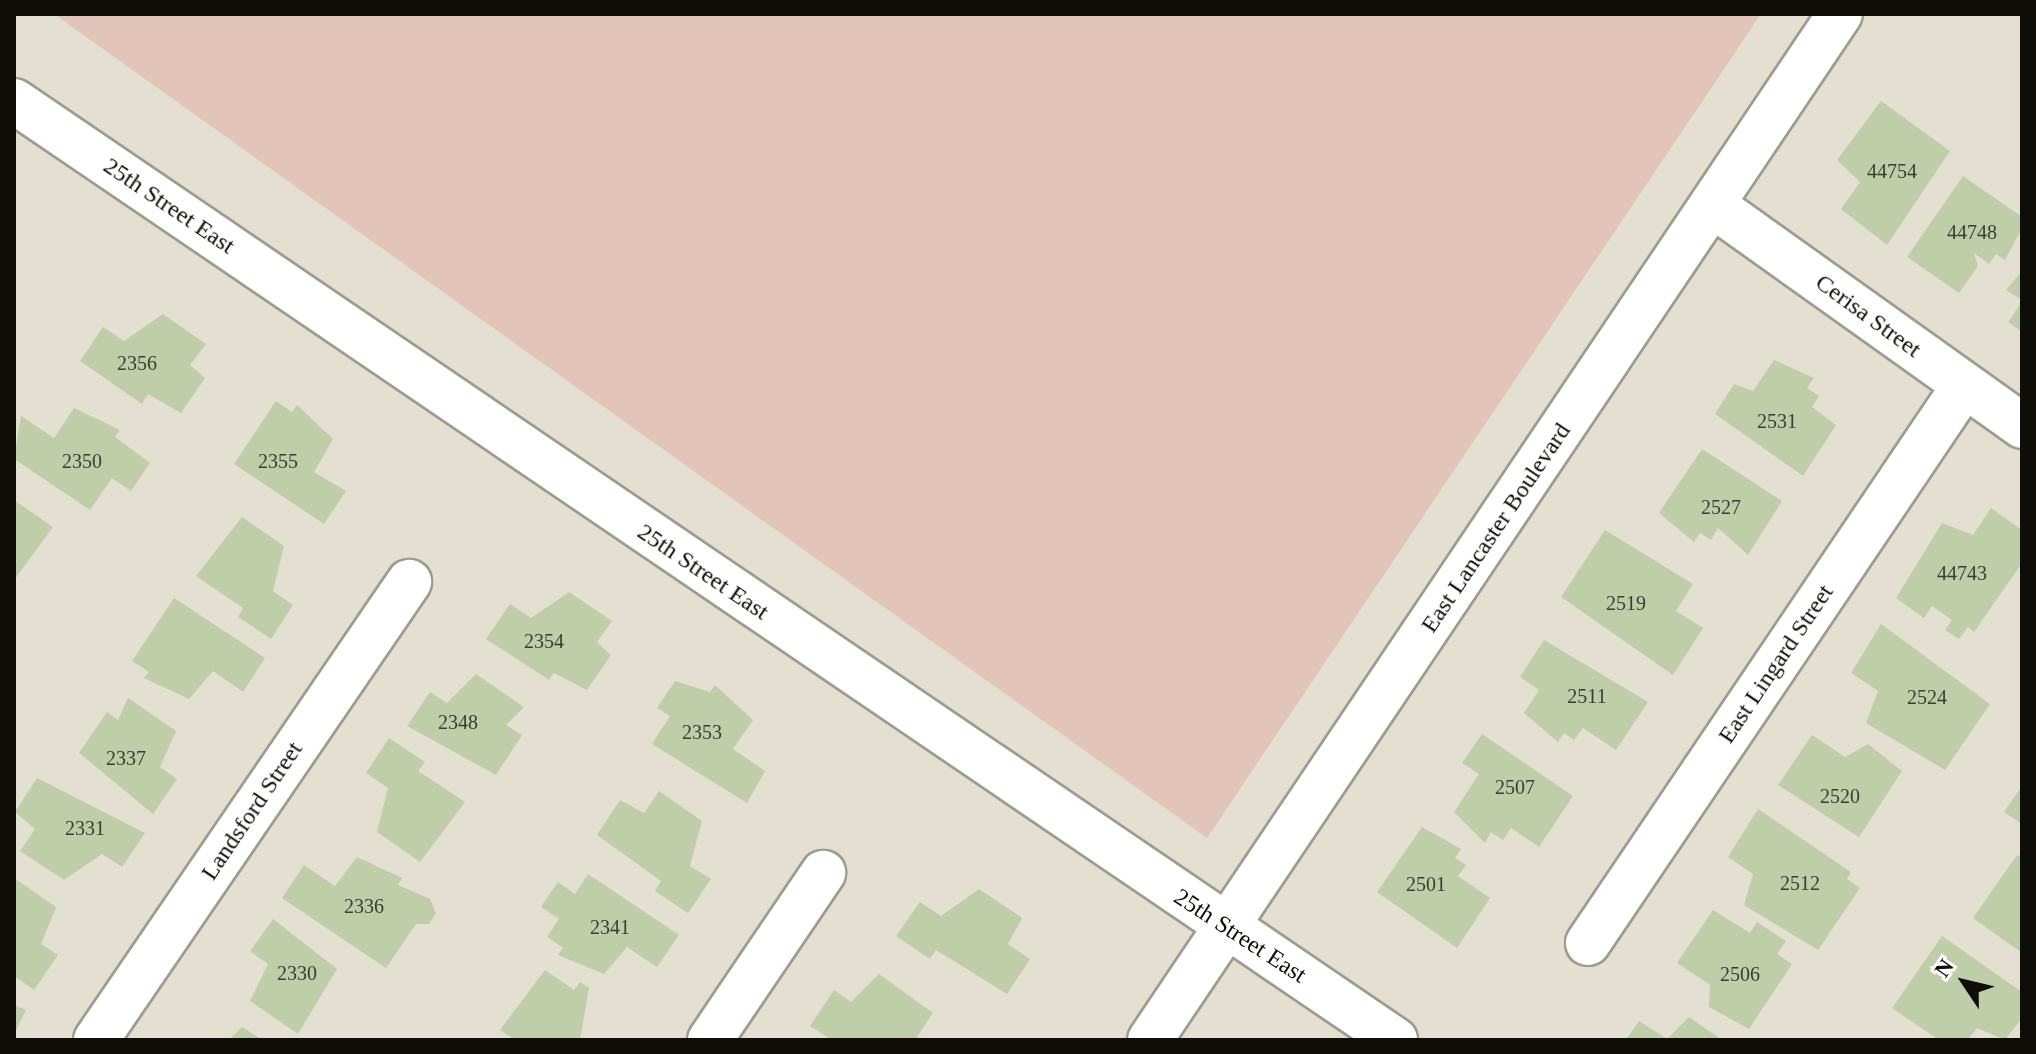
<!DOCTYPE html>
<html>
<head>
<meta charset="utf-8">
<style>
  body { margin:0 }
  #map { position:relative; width:2036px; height:1054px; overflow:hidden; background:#e3e0d1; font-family:"Times New Roman",serif }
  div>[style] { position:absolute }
  .green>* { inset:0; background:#e3c4b9 }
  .building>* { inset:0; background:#bfcda9 }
  .roads { filter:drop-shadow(2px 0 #9f9c8e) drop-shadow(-2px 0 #9f9c8e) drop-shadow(0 2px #9f9c8e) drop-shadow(0 -2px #9f9c8e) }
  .minor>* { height:44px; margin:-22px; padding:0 22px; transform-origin:22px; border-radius:22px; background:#fff }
  .major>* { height:44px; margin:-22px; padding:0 22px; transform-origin:22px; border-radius:22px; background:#fff }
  span { translate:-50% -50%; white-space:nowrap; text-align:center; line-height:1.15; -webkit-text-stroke:6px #fff; paint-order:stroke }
  .number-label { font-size:20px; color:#3a3d30 }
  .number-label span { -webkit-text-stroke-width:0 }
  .street-label { font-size:24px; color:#0e0d08 }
  .frame { position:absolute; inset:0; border:16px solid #0e0d08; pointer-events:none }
  .north { position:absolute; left:1924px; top:942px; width:80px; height:80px; -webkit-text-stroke:6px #fff; paint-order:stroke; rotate:305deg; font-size:22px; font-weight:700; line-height:32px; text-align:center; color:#0e0d08 }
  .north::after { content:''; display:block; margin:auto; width:28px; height:36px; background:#0e0d08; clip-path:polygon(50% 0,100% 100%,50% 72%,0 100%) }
</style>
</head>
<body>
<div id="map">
  <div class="green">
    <i style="clip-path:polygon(54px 14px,1761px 14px,1207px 838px)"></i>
  </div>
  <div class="building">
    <i style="clip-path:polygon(1881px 101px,1950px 151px,1887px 245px,1841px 209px,1860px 182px,1837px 160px)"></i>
    <i style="clip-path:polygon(1963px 176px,2022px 217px,2022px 228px,2005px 260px,1996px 254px,1989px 264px,1974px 253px,1978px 266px,1959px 293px,1907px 257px)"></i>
    <i style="clip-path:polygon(2022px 271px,2022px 300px,2006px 290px)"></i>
    <i style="clip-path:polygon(2022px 302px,2022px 332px,2008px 322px)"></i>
    <i style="clip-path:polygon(163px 314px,206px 344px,190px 365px,205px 378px,181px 413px,148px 394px,142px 404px,80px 361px,103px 327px,124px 341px)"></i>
    <i style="clip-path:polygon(1774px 360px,1814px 378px,1807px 388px,1819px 396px,1812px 407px,1836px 425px,1803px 476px,1715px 414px,1734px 384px,1753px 391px)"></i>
    <i style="clip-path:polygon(276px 401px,292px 412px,297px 405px,333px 439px,314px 472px,346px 491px,324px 524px,234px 464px)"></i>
    <i style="clip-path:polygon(74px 408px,120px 430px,115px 437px,150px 463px,131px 491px,112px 478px,90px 510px,14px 459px,21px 416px,54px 438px)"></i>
    <i style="clip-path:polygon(1702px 449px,1782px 501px,1748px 555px,1718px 528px,1711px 540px,1700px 533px,1694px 542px,1659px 513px)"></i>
    <i style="clip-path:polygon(14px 500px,53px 527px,14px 580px)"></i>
    <i style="clip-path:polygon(1991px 508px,2022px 530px,2022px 563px,1974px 632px,1968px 627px,1959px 639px,1945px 630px,1952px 620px,1932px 606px,1924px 618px,1896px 598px,1942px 523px,1973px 535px)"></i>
    <i style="clip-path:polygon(242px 517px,284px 546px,273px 591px,293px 605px,271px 639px,238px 617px,243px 608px,196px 576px)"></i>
    <i style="clip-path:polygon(1605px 530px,1693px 584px,1676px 611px,1703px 628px,1673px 675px,1561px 597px)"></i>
    <i style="clip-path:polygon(569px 592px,612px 621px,597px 642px,611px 655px,587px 690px,554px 673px,549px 680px,486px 639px,510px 604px,531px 618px)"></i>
    <i style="clip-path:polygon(174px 598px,265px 658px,243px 692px,213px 671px,189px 699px,144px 678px,149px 672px,132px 661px)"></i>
    <i style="clip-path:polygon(1881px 624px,1990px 704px,1945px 770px,1866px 723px,1878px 691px,1851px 673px)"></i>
    <i style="clip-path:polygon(1544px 640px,1648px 702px,1616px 750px,1583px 728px,1574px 740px,1564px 733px,1558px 742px,1524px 713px,1539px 690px,1520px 677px)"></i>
    <i style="clip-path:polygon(476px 674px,524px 707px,506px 725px,522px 735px,496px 775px,407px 726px,430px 692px,447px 703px)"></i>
    <i style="clip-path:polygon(675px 681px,710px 692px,715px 685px,753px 720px,733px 749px,765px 771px,747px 803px,652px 744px,670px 716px,657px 708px)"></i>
    <i style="clip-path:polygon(128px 698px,176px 731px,160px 767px,177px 779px,153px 814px,79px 753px,107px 712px,118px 720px)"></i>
    <i style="clip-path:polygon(1482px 734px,1573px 796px,1539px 847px,1511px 828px,1503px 840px,1491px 832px,1485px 843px,1454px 812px,1479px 774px,1462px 763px)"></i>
    <i style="clip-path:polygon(1812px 735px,1845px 757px,1868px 744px,1902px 771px,1859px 837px,1778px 785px)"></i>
    <i style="clip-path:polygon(389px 738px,425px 762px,418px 771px,465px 802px,420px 862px,377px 832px,388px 788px,366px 773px)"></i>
    <i style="clip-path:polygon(37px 778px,145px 833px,122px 867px,102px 854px,64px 880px,20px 851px,35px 829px,15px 812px)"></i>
    <i style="clip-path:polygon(2022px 786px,2022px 824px,2004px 812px)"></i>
    <i style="clip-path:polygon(659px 791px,702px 821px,690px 866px,711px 879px,688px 913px,655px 891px,661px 881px,597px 835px,620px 800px,644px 813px)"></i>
    <i style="clip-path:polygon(1758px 809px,1851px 872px,1847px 879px,1860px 888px,1818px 950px,1744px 905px,1753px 874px,1728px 857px)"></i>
    <i style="clip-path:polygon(1422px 827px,1461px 849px,1455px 858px,1466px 865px,1458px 876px,1490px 898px,1457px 948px,1377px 892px)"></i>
    <i style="clip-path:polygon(2017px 855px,2022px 858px,2022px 953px,1973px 918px)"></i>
    <i style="clip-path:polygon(357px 857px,402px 878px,398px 885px,430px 899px,436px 913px,429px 924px,416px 924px,386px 968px,282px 898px,304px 865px,335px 886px)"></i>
    <i style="clip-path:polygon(588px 874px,679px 935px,657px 967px,627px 947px,604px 974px,558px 955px,563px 948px,547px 937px,559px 919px,541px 907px,558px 882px,575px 894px)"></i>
    <i style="clip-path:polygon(14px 878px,56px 907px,41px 944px,58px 955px,34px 990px,14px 976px)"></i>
    <i style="clip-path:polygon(979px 889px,1022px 918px,1008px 944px,1030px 959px,1007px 994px,936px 950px,930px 959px,896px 936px,920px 902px,941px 916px)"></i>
    <i style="clip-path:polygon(1713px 910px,1750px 933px,1757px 922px,1786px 941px,1777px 954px,1792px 964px,1749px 1029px,1709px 1007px,1710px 985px,1677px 963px)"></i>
    <i style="clip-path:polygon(273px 919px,337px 969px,298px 1034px,250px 1001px,268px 964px,250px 951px)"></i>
    <i style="clip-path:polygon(1942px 936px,2022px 992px,2022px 1018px,2005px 1040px,1977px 1028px,1968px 1040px,1939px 1040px,1892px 1008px)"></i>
    <i style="clip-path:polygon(545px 970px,574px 990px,580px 982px,589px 988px,580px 1040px,515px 1040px,500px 1030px)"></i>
    <i style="clip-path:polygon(879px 974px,933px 1013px,915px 1040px,832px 1040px,810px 1026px,834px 990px,851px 1002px)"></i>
    <i style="clip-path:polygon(14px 1005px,26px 1010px,14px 1034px)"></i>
    <i style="clip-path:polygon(1689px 1017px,1722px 1040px,1626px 1040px,1639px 1021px,1667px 1039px)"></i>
    <i style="clip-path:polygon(242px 1027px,262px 1040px,229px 1040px)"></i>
  </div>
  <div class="roads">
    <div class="minor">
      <i style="left:14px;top:101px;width:1670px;rotate:34.21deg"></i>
      <i style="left:1714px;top:206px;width:379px;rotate:35.5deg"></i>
      <i style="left:1588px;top:943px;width:672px;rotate:-55.98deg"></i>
      <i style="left:96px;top:1040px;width:555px;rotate:-55.65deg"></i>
      <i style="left:710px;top:1040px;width:202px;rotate:-55.9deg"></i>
    </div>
    <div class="major">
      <i style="left:1150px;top:1040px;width:1236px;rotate:-56.08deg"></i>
    </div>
  </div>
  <div class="number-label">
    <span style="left:1892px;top:171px">44754</span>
    <span style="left:1972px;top:232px">44748</span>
    <span style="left:137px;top:363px">2356</span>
    <span style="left:1777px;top:421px">2531</span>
    <span style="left:82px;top:461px">2350</span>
    <span style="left:278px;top:461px">2355</span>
    <span style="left:1721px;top:507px">2527</span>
    <span style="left:1962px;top:573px">44743</span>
    <span style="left:1626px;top:603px">2519</span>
    <span style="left:544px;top:641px">2354</span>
    <span style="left:1587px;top:696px">2511</span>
    <span style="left:1927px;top:697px">2524</span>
    <span style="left:458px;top:722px">2348</span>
    <span style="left:702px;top:732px">2353</span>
    <span style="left:126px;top:758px">2337</span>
    <span style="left:1515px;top:787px">2507</span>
    <span style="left:1840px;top:796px">2520</span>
    <span style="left:85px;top:828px">2331</span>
    <span style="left:1800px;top:883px">2512</span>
    <span style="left:1426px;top:884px">2501</span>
    <span style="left:364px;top:906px">2336</span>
    <span style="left:610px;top:927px">2341</span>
    <span style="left:297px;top:973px">2330</span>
    <span style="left:1740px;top:974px">2506</span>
  </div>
  <div class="street-label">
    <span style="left:169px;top:206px;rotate:34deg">25th Street East</span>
    <span style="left:1868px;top:316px;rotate:36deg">Cerisa Street</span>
    <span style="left:1496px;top:528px;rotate:-56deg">East Lancaster Boulevard</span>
    <span style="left:703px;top:572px;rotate:34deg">25th Street East</span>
    <span style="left:1776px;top:664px;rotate:-56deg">East Lingard Street</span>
    <span style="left:252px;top:811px;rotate:-56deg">Landsford Street</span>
    <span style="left:1240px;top:936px;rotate:33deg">25th Street East</span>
  </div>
  <div class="frame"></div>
  <div class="north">N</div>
</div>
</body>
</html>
